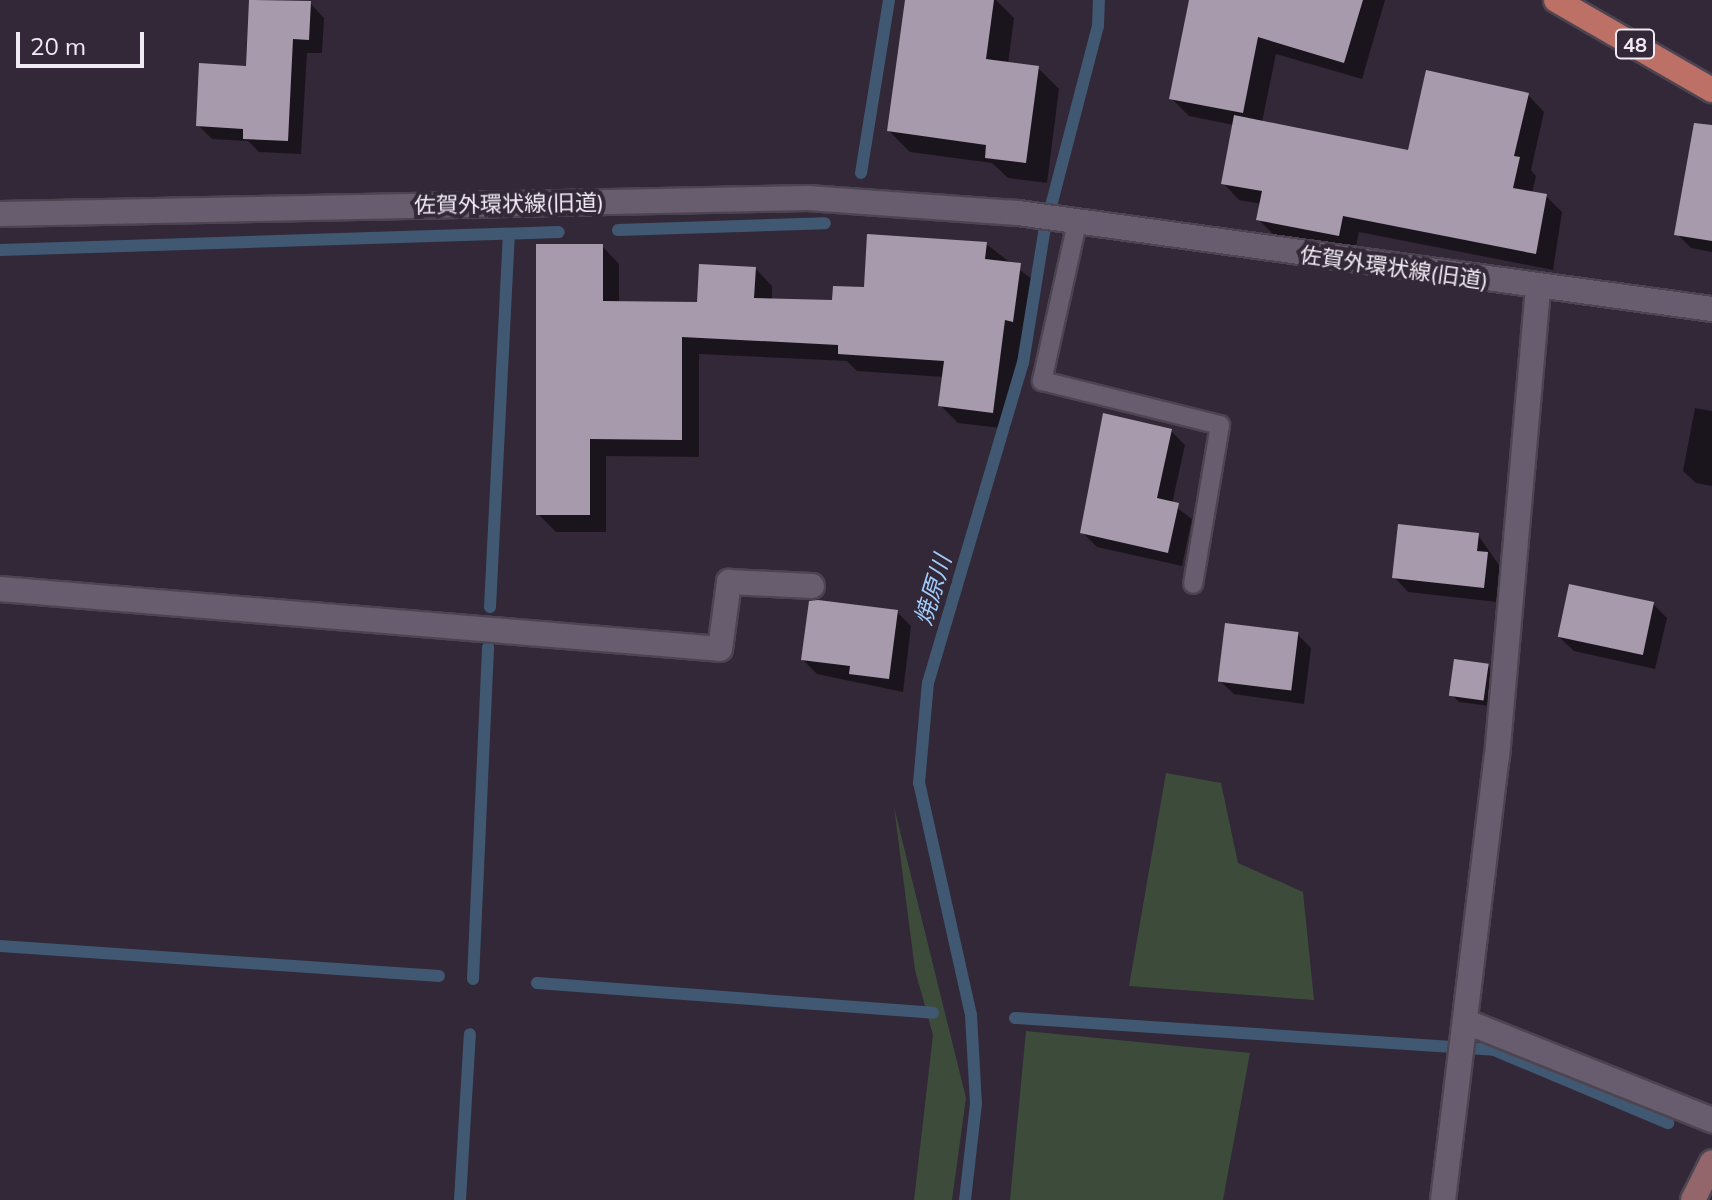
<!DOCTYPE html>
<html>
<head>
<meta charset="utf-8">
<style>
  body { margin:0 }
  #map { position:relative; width:1712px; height:1200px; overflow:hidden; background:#322837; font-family:Mulish,"Noto Sans JP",sans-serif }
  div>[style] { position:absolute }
  .green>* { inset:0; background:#3d4c3a }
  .shadow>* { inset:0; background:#0007 }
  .stream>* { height:12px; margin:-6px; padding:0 6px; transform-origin:6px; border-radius:6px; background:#405872 }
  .building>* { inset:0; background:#a79aad; transform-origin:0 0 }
  .roads { filter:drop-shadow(2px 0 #4d4451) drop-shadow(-2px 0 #4d4451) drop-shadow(0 2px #4d4451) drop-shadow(0 -2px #4d4451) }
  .lane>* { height:18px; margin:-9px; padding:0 9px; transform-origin:9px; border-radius:9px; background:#685d6e }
  .street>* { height:24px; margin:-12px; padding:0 12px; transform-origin:12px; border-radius:12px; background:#685d6e }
  .secondary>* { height:24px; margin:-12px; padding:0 12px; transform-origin:12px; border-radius:12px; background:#92666a }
  .primary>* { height:24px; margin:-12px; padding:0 12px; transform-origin:12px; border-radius:12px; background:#bd7066 }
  span { translate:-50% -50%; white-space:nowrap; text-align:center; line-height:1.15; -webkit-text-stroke:8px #322837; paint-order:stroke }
  .shield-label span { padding:2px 6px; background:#322837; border:2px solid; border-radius:6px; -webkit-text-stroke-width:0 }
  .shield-label { font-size:20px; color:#f0eaf4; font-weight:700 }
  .street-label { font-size:22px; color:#f0eaf4 }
  .water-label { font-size:24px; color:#9fccfa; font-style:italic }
  .scale { position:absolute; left:16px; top:32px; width:128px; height:36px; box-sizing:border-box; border:4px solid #f0eaf4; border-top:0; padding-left:10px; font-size:24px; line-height:28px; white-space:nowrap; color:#f0eaf4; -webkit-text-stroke:6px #322837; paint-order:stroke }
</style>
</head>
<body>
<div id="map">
  <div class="green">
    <i style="clip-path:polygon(1166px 773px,1221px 783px,1238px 863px,1303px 892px,1314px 1000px,1129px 986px)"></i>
    <i style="clip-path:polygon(894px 807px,966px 1098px,952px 1200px,914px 1200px,933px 1035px,915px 970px)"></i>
    <i style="clip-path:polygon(1026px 1031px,1250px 1053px,1223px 1200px,1010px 1200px)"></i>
  </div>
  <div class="shadow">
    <i style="clip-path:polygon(251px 0,310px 3px,324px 18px,322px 53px,307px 53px,301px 154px,259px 152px,248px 141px,212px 139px,198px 125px,248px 68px)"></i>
    <i style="clip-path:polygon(907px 0,996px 0,1014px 18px,1008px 64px,1038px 68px,1059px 89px,1047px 183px,1008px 178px,992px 163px,910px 152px,889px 131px)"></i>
    <i style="clip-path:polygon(1191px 0,1385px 0,1362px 79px,1276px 54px,1262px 122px,1409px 152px,1528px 95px,1544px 112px,1531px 170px,1536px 176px,1532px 193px,1546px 196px,1562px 212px,1553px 270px,1359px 232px,1355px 251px,1275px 236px,1258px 219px,1262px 204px,1239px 200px,1223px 183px,1234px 125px,1189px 116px,1171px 98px)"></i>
    <i style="clip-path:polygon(1712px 187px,1712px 252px,1691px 248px,1677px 234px)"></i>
    <i style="clip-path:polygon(986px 244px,1037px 283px,1030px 338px,1022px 337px,1010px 429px,958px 423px,940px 405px,944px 377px,857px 371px,847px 361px,699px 354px,699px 457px,606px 456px,606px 532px,556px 532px,538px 514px,602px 246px,619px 264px,619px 303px,699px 304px,755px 268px,772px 286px,772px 301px,834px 302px)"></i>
    <i style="clip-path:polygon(1695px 408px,1712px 411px,1712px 486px,1696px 483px,1683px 471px)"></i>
    <i style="clip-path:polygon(1171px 431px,1185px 445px,1172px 504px,1192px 519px,1182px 566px,1097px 547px,1082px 532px)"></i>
    <i style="clip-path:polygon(1478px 535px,1501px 568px,1497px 602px,1408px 592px,1394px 577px)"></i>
    <i style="clip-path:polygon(1653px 604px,1667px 618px,1655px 669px,1574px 651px,1559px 637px)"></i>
    <i style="clip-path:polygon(897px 612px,911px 626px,903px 692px,817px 674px,803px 660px)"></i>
    <i style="clip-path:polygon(1297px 634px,1311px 648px,1304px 704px,1234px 694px,1219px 680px)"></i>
    <i style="clip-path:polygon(1488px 666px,1495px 673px,1491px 706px,1459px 702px,1452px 695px)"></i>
  </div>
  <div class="stream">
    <i style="left:861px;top:173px;width:175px;rotate:-80.8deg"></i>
    <i style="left:618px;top:230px;width:207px;rotate:-1.9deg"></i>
    <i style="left:0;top:250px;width:559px;rotate:-1.84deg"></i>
    <i style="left:490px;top:607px;width:373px;rotate:-87.1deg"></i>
    <i style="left:0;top:946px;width:440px;rotate:3.9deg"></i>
    <i style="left:473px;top:979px;width:332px;rotate:-87.4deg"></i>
    <i style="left:537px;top:983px;width:397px;rotate:4.3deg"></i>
    <i style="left:1015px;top:1018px;width:480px;rotate:3.8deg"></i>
    <i style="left:1494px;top:1050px;width:189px;rotate:22.8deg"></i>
    <i style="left:460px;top:1200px;width:166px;rotate:-86.6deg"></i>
    <i style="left:965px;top:1200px;width:97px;rotate:-83.5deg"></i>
    <i style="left:976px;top:1104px;width:89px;rotate:-93.2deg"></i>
    <i style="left:971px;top:1015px;width:238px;rotate:-102.6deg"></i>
    <i style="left:919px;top:783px;width:100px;rotate:-84.9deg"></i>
    <i style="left:928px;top:683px;width:334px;rotate:-73.5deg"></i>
    <i style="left:1023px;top:363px;width:132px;rotate:-80.8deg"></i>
    <i style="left:1044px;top:233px;width:214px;rotate:-75.4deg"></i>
    <i style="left:1098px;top:26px;width:26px;rotate:-88deg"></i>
  </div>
  <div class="building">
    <i style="clip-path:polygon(249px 0,311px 1px,309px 40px,293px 39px,288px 141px,243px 139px,243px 129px,196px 126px,199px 63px,246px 66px)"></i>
    <i style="clip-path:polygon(905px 0,994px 0,986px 59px,1039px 66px,1026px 163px,985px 158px,986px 145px,887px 131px)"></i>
    <i style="clip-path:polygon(1189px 0,1363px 0,1344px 63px,1258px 37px,1243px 113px,1169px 99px)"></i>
    <i style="clip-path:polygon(1426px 70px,1529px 93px,1514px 156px,1520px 157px,1513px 188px,1547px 194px,1536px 254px,1343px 216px,1339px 236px,1256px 220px,1262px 191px,1221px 184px,1234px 115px,1408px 150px)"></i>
    <i style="clip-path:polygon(1694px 123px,1712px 125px,1712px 241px,1674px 235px)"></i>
    <i style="clip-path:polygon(867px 234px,987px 242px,985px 259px,1021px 263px,1013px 322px,1005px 320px,993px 413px,938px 406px,944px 361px,838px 354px,838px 345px,682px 337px,682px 440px,590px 439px,590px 515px,536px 515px,536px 244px,603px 244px,603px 301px,697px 302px,699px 264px,756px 267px,754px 298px,832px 300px,833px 286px,864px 287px)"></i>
    <i style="clip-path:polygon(1103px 413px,1172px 429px,1157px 498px,1179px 503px,1168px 553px,1080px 533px)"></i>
    <i style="clip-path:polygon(1398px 524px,1479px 533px,1477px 551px,1488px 552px,1484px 588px,1392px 578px)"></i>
    <i style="left:1569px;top:584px;width:87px;height:54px;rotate:12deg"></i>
    <i style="clip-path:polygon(818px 600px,898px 610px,889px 679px,849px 674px,850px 666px,801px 660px,809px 601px)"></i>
    <i style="left:1225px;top:623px;width:74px;height:59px;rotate:7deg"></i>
    <i style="left:1454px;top:659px;width:35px;height:37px;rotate:8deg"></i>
  </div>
  <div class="roads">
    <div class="lane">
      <i style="left:1077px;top:223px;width:162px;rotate:102.5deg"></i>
      <i style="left:1042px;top:381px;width:183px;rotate:13.9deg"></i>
      <i style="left:1220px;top:425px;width:161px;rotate:99.6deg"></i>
    </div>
    <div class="street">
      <i style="left:0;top:214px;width:808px;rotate:-1.13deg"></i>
      <i style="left:808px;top:198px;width:211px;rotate:4.1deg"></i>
      <i style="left:1018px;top:213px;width:701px;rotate:7.88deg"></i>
      <i style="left:0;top:589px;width:722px;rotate:4.76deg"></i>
      <i style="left:720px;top:649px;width:68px;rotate:-82.3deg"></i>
      <i style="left:729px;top:582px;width:83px;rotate:2.8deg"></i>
      <i style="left:1467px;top:1022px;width:264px;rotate:21.8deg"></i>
      <i style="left:1443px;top:1200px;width:446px;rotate:-83.1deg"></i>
      <i style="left:1497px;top:757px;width:471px;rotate:-85deg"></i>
    </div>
    <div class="secondary">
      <i style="left:1693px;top:1200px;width:42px;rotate:-63.4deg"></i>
    </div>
    <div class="primary">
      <i style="left:1556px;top:0;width:180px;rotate:30deg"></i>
    </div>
  </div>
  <div class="shield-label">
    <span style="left:1635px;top:44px">48</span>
  </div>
  <div class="street-label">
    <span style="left:509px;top:204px;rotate:-1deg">佐賀外環状線(旧道)</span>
    <span style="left:1394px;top:268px;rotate:8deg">佐賀外環状線(旧道)</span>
  </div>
  <div class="water-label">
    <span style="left:933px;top:590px;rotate:-73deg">焼原川</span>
  </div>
  <div class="scale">20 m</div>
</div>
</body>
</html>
